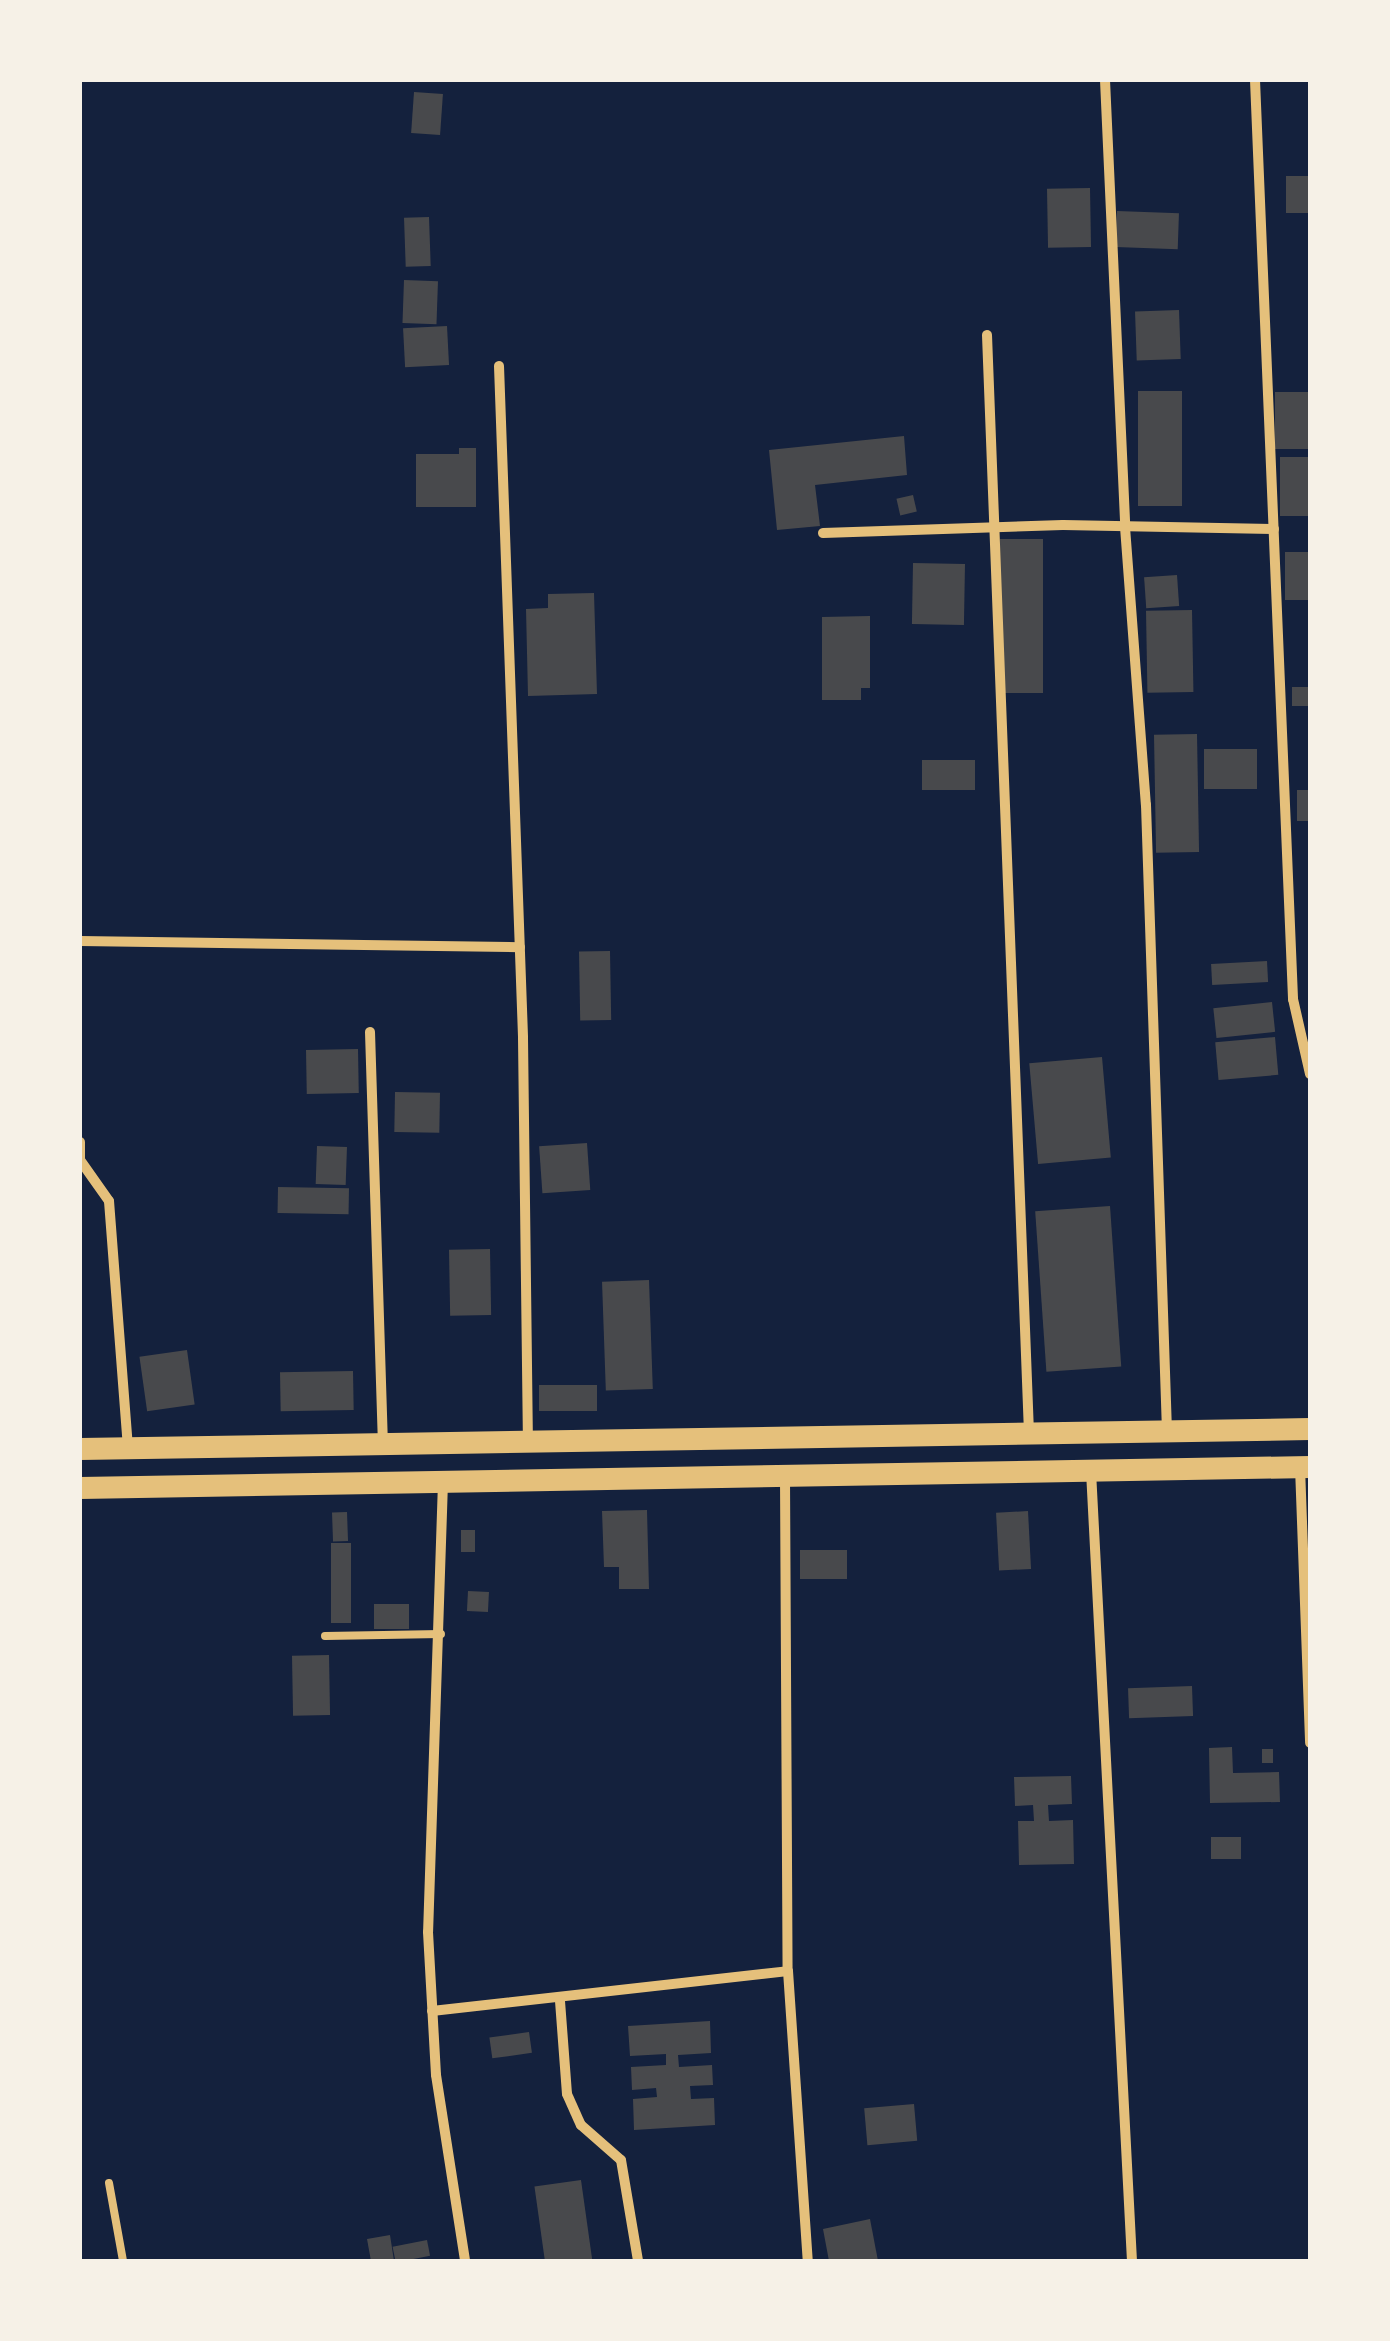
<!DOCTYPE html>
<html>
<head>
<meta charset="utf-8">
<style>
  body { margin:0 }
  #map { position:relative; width:1390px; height:2341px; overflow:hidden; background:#14213d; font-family:"Fira Sans Condensed",sans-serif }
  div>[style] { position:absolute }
  .building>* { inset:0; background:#48494c; transform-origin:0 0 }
  .service>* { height:8px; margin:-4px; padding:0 4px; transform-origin:4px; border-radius:4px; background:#e5c07b }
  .minor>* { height:10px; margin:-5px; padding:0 5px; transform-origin:5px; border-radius:5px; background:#e5c07b }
  .primary>* { height:22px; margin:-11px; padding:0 11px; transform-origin:11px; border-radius:11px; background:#e5c07b }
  span { translate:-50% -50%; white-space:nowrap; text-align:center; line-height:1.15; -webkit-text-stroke:10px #f6f1e7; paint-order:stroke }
  .frame { position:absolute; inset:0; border:82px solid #f6f1e7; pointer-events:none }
</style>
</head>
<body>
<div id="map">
  <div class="building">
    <i style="left:414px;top:92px;width:29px;height:41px;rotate:4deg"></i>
    <i style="left:1310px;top:176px;width:37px;height:24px;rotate:90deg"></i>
    <i style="left:1090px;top:188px;width:59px;height:43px;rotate:89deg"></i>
    <i style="left:1117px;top:211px;width:62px;height:36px;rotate:2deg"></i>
    <i style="left:429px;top:217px;width:49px;height:25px;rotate:88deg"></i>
    <i style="left:404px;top:280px;width:34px;height:43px;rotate:2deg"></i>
    <i style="left:1179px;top:310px;width:49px;height:44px;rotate:88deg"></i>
    <i style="left:447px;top:326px;width:39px;height:44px;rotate:87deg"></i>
    <i style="left:1138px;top:391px;width:44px;height:115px"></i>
    <i style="left:1310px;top:392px;width:57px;height:35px;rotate:90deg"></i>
    <i style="clip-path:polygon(904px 436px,907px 475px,815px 485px,820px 526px,777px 530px,769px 450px)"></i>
    <i style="clip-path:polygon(459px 448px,476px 448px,476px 507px,416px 507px,416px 454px,459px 454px)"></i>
    <i style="left:1310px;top:457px;width:59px;height:30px;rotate:90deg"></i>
    <i style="left:913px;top:495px;width:17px;height:17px;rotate:77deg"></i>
    <i style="left:1000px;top:539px;width:43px;height:154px"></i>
    <i style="left:1310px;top:552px;width:48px;height:25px;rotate:90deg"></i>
    <i style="left:913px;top:563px;width:52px;height:61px;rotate:1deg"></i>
    <i style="left:1177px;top:575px;width:31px;height:33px;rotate:86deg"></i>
    <i style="clip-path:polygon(594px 593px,597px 694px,528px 696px,526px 609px,548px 608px,548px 594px)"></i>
    <i style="left:1192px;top:610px;width:82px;height:46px;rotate:89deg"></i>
    <i style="clip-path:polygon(870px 616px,870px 688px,861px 688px,861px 700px,822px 700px,822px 617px)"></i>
    <i style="left:1292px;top:687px;width:18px;height:19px"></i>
    <i style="left:1197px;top:734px;width:118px;height:43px;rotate:89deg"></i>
    <i style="left:1257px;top:749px;width:40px;height:53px;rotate:90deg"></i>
    <i style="left:922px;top:760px;width:53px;height:30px"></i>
    <i style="left:1297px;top:790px;width:13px;height:31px"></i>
    <i style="left:610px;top:951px;width:69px;height:31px;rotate:89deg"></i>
    <i style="left:1267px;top:961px;width:21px;height:56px;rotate:87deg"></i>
    <i style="left:1272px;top:1002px;width:30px;height:59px;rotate:84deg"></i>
    <i style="left:1275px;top:1037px;width:38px;height:60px;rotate:85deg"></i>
    <i style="left:358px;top:1049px;width:44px;height:52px;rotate:89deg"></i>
    <i style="left:1102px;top:1057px;width:101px;height:73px;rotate:85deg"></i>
    <i style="left:395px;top:1092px;width:45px;height:40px;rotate:1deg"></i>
    <i style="left:587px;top:1143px;width:47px;height:48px;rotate:86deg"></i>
    <i style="left:317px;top:1146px;width:30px;height:38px;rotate:2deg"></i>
    <i style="left:278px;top:1187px;width:71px;height:26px;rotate:1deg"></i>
    <i style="left:1110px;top:1206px;width:161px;height:75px;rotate:86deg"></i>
    <i style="left:490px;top:1249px;width:66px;height:41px;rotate:89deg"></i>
    <i style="left:649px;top:1280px;width:109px;height:47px;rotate:88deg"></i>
    <i style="left:187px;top:1350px;width:55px;height:48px;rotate:82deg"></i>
    <i style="left:353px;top:1371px;width:39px;height:73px;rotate:89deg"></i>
    <i style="left:597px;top:1385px;width:26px;height:58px;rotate:90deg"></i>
    <i style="clip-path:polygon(647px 1510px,649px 1589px,619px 1589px,619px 1567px,604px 1567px,602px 1511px)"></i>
    <i style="left:1028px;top:1511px;width:58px;height:32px;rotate:87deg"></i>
    <i style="left:347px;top:1512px;width:29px;height:15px;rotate:88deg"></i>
    <i style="left:461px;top:1530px;width:14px;height:22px"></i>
    <i style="left:331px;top:1543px;width:20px;height:80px"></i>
    <i style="left:800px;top:1550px;width:47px;height:29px"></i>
    <i style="left:468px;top:1591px;width:21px;height:20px;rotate:3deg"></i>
    <i style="left:374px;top:1604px;width:35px;height:25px"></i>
    <i style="left:329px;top:1655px;width:60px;height:37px;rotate:89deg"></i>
    <i style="left:1192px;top:1686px;width:30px;height:64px;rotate:88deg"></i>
    <i style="clip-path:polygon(1232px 1747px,1233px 1773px,1279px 1772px,1280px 1802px,1210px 1803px,1209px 1748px)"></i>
    <i style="left:1273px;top:1749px;width:14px;height:11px;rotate:90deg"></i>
    <i style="clip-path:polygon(1071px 1776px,1072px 1804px,1048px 1805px,1049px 1821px,1073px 1820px,1074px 1864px,1019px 1865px,1018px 1821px,1034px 1821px,1033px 1805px,1015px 1806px,1014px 1777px)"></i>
    <i style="left:1241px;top:1837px;width:22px;height:30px;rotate:90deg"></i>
    <i style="clip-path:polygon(710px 2021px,711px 2053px,678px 2055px,679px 2067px,712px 2065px,713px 2085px,690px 2086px,691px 2099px,714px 2098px,715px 2125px,634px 2130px,633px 2099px,657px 2097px,656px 2088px,632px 2090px,631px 2067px,666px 2065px,666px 2054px,630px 2056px,628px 2026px)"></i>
    <i style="left:529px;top:2032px;width:21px;height:40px;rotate:82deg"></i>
    <i style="left:914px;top:2104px;width:37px;height:50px;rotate:85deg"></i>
    <i style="left:581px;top:2180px;width:82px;height:47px;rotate:82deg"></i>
    <i style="clip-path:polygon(870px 2219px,878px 2261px,829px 2261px,823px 2229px)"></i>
    <i style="clip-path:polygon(390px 2235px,394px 2261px,371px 2261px,367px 2239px)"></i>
    <i style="left:427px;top:2240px;width:16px;height:35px;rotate:79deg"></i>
  </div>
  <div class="service">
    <i style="left:325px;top:1636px;width:116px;rotate:-1deg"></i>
    <i style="left:109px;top:2183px;width:79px;rotate:79.8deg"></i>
  </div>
  <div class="minor">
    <i style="left:1105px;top:80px;width:447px;rotate:87.4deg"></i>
    <i style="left:1125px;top:527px;width:279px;rotate:85.7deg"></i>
    <i style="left:1146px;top:805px;width:627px;rotate:88.08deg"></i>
    <i style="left:1255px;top:80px;width:920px;rotate:87.63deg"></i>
    <i style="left:1293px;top:999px;width:77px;rotate:77.2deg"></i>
    <i style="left:987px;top:335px;width:1099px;rotate:87.81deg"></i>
    <i style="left:499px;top:366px;width:672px;rotate:87.95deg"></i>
    <i style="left:523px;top:1038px;width:402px;rotate:89.3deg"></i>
    <i style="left:823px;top:533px;width:240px;rotate:-1.9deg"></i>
    <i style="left:1063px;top:525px;width:211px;rotate:1.1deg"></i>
    <i style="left:80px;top:941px;width:440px;rotate:0.8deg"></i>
    <i style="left:370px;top:1032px;width:411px;rotate:88.2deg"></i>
    <i style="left:80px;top:1142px;width:18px;rotate:90deg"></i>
    <i style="left:80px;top:1160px;width:50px;rotate:54.7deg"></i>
    <i style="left:109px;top:1201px;width:247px;rotate:85.6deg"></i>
    <i style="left:1300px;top:1467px;width:276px;rotate:87.9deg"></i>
    <i style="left:1091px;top:1471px;width:791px;rotate:87.03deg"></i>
    <i style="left:785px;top:1478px;width:493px;rotate:89.7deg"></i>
    <i style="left:788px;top:1971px;width:291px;rotate:86.1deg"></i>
    <i style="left:443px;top:1482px;width:450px;rotate:91.9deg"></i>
    <i style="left:428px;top:1932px;width:143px;rotate:86.8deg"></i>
    <i style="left:436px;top:2075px;width:188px;rotate:81.1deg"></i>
    <i style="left:560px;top:2001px;width:93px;rotate:85.7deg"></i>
    <i style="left:567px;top:2094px;width:34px;rotate:66deg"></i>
    <i style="left:581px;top:2125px;width:53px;rotate:41.2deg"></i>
    <i style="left:621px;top:2160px;width:102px;rotate:80.4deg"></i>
    <i style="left:432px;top:2011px;width:358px;rotate:-6.4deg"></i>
  </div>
  <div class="primary">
    <i style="left:80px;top:1449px;width:1230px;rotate:-0.93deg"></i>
    <i style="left:80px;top:1488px;width:1230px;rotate:-0.98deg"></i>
  </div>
  <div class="frame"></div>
</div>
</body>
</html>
